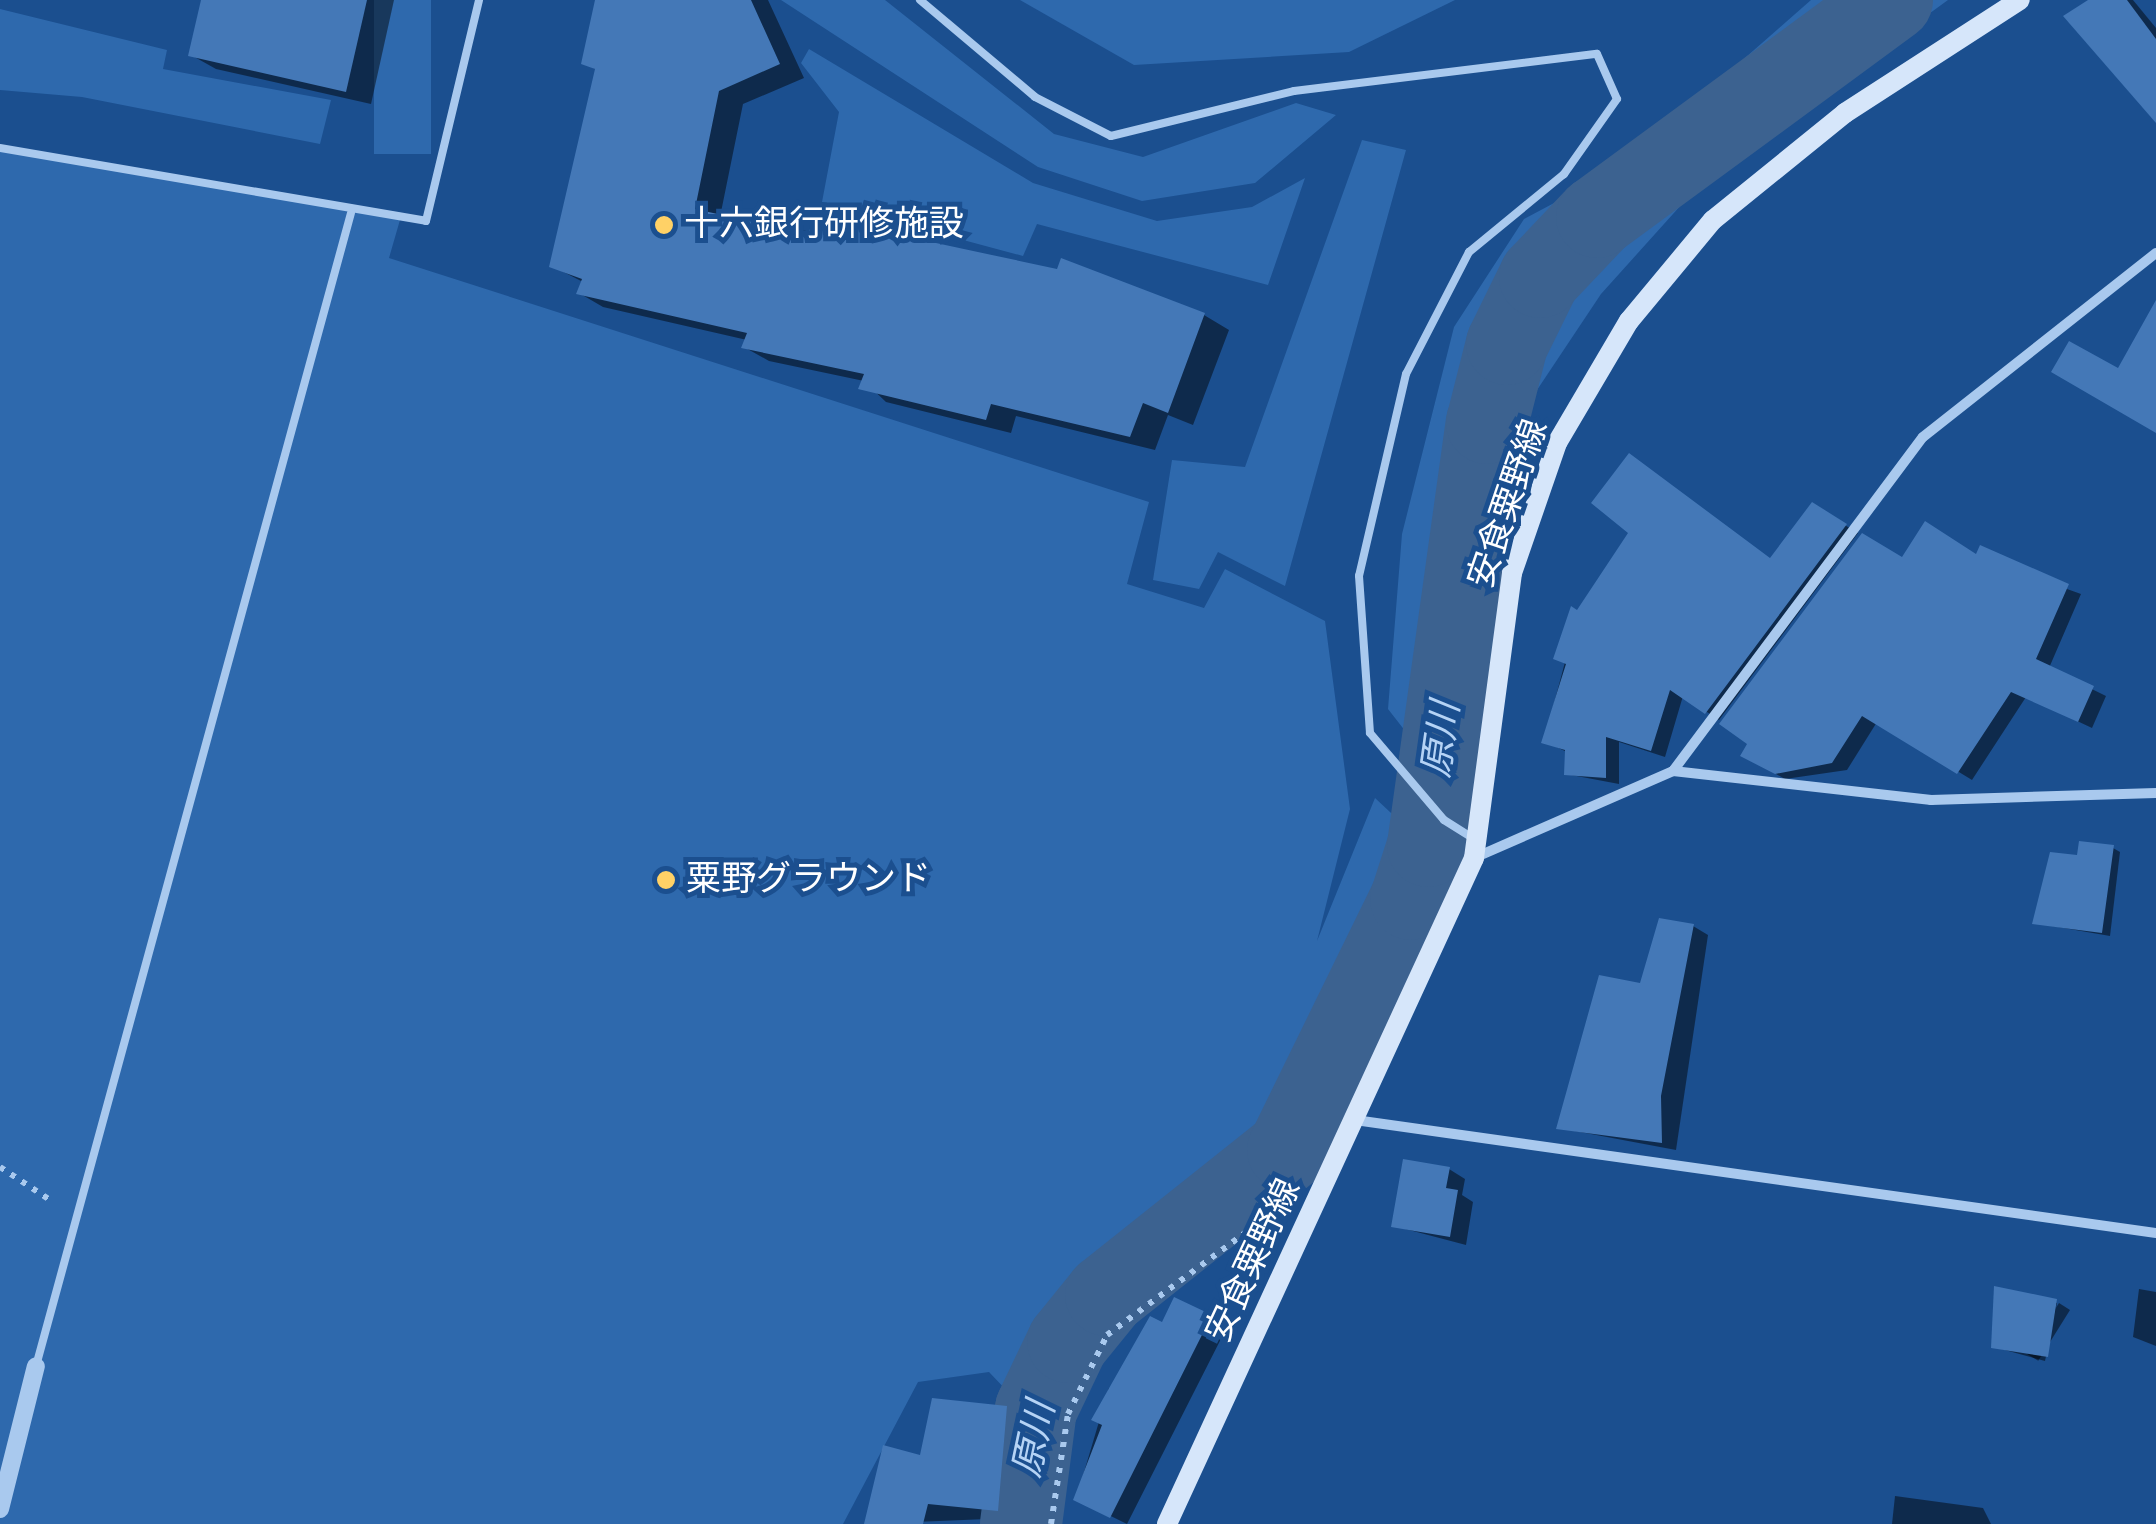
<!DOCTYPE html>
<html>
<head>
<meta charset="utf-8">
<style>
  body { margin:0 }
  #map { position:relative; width:2156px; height:1524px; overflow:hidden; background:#1b4f8f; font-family:"Alegreya Sans","Noto Sans JP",sans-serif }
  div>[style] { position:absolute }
  .green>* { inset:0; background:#2e69ad; transform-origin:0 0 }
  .shadow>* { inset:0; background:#0007; transform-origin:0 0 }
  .river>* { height:82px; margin:-41px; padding:0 41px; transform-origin:41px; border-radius:41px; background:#3c6290 }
  .building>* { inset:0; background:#4478b7 }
  .path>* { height:6px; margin-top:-3px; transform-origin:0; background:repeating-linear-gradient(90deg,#a9c9ee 0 5px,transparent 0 13px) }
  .service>* { height:8px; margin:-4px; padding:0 4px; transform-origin:4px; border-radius:4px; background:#a9c9ee }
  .minor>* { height:10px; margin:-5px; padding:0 5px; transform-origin:5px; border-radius:5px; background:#a9c9ee }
  .tertiary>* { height:18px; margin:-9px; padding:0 9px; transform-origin:9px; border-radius:9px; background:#a9c9ee }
  .secondary>* { height:20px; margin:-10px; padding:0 10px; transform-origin:10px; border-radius:10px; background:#d6e6fa }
  .dots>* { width:28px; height:28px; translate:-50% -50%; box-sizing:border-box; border:5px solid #1b4f8f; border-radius:50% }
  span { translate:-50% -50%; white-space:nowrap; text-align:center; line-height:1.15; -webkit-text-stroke:10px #1b4f8f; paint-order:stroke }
  .poi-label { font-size:35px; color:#fff }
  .left { translate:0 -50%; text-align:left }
  .street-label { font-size:35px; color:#fff }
  .water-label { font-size:38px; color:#b5d3f5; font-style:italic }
</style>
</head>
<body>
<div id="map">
  <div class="green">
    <i style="left:374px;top:0;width:57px;height:154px"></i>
    <i style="clip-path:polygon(781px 0,885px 0,1054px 134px,1143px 157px,1296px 103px,1336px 115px,1255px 183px,1142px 201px,1038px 167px)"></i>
    <i style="clip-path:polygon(1020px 0,1455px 0,1349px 52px,1134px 65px)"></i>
    <i style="clip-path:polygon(1811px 0,1948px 0,1709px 174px,1601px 294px,1529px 402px,1445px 782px,1388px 709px,1402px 534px,1454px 327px,1524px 219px,1618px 169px)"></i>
    <i style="clip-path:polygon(0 9px,167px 50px,163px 69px,331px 100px,320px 144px,82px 97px,0 90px)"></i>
    <i style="clip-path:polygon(809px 49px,1033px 183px,1157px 221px,1252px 207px,1305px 178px,1268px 285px,1037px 224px,1023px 256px,822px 202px,839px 112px,801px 63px)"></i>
    <i style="clip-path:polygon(1362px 140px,1406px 150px,1285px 586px,1218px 552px,1199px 589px,1153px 580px,1172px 460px,1245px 467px)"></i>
    <i style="clip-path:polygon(0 146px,402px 213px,389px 258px,1149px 502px,1127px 584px,1204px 608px,1225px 569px,1325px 621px,1350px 809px,1317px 941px,1375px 798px,1435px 854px,1322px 1123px,1244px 1209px,1061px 1342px,1047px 1399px,1009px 1393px,989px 1372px,918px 1382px,843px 1524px,0 1524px)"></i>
  </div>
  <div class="shadow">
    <i style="clip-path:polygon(204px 0,394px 0,371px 104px,216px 69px,191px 55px)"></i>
    <i style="clip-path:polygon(598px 0,768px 0,804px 78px,743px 104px,720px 217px,1059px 272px,1062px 262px,1204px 315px,1229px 330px,1193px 425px,1168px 415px,1155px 450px,1016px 416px,1011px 433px,886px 402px,864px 381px,769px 361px,744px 347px,747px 340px,603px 307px,579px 293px,583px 282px,552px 266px,597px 70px,584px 63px)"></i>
    <i style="clip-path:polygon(2092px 0,2133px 0,2156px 28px,2156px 120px)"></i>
    <i style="clip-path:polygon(1813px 506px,1858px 533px,1719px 720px,1683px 696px,1665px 757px,1619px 742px,1619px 784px,1566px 774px,1567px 752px,1544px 741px,1578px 613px,1771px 560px)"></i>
    <i style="clip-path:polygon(1978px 557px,2081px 594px,2049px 668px,2106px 696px,2092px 728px,2026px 697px,1972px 780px,1877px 722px,1847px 770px,1785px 779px,1743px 755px,1903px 560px)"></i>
    <i style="clip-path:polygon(2113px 848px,2120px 852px,2110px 936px,2035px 923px,2079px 858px)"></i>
    <i style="clip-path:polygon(1693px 926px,1708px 935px,1676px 1150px,1559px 1128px,1642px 986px)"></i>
    <i style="clip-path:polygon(1449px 1169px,1465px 1179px,1462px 1195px,1473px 1202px,1466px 1245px,1394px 1226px)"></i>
    <i style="clip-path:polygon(1996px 1289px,2057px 1303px,2045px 1361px,1994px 1347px)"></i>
    <i style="clip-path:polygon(2139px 1289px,2156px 1292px,2156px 1346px,2133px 1337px)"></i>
    <i style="left:2059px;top:1303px;width:13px;height:60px;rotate:32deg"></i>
    <i style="clip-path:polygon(1211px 1317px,1227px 1327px,1127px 1524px,1076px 1499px,1109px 1388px,1115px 1391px,1163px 1325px)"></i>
    <i style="clip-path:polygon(1006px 1409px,1021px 1417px,1012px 1518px,866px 1524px,922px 1458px)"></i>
    <i style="clip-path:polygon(1895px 1496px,1983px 1508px,1991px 1524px,1892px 1524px)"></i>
  </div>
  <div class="river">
    <i style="left:1021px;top:1524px;width:116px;rotate:-82.6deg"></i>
    <i style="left:1036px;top:1409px;width:74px;rotate:-64.5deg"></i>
    <i style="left:1068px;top:1342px;width:60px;rotate:-51deg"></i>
    <i style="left:1106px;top:1295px;width:233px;rotate:-38.5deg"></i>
    <i style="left:1288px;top:1150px;width:280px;rotate:-63.9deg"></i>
    <i style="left:1411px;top:899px;width:56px;rotate:-72.2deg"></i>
    <i style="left:1428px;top:846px;width:427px;rotate:-82.1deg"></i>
    <i style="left:1487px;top:423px;width:81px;rotate:-75.8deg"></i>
    <i style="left:1507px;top:344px;width:75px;rotate:-63.8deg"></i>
    <i style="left:1540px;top:277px;width:83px;rotate:-46.5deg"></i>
    <i style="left:1597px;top:217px;width:366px;rotate:-36.3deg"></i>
  </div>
  <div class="building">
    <i style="clip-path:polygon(201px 0,367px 0,346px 92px,188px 56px)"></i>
    <i style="clip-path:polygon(595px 0,751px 0,780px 64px,719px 91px,695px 209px,808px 234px,815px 217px,1057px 269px,1061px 258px,1205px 313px,1168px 413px,1143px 403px,1130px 437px,991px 404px,986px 420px,858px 389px,864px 374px,741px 348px,747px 333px,576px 294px,582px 279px,549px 267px,595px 69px,581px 64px)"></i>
    <i style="clip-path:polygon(2088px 0,2127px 0,2156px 39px,2156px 123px,2063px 16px)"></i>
    <i style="clip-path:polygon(2156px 300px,2156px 433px,2051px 372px,2069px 341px,2118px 368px)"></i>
    <i style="clip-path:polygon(1629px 453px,1770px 558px,1812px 502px,1847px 524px,1705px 714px,1670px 690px,1651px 751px,1606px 737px,1606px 778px,1564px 775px,1565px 750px,1541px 743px,1566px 664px,1553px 659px,1571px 606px,1577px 610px,1628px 533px,1591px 503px)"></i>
    <i style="clip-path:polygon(1925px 521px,1976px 554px,1980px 545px,2069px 584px,2036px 659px,2094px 686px,2078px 722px,2011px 692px,1957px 774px,1862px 716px,1832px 763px,1775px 774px,1740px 756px,1747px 744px,1719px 724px,1862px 533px,1902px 557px)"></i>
    <i style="clip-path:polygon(2079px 841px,2114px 845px,2102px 933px,2032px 924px,2050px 852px,2077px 855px)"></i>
    <i style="clip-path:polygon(1659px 918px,1694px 924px,1661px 1096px,1662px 1143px,1556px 1129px,1599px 975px,1640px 983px)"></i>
    <i style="clip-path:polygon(1403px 1159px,1450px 1167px,1446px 1188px,1458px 1190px,1450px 1237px,1391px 1227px)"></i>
    <i style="clip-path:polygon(1994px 1286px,2057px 1299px,2048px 1357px,1991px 1348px)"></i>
    <i style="clip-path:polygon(1174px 1297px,1212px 1315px,1110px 1518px,1073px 1500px,1102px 1425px,1091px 1420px,1150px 1316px,1162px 1322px)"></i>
    <i style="clip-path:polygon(932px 1398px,1007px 1406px,998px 1511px,928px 1504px,923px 1524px,864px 1524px,883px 1445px,920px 1455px)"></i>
  </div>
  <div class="path">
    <i style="left:0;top:1167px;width:64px;rotate:33.4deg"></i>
    <i style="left:1051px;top:1524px;width:111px;rotate:-81.2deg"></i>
    <i style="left:1068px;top:1414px;width:88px;rotate:-63.7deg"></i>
    <i style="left:1107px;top:1335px;width:207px;rotate:-36.5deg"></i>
  </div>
  <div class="service">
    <i style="left:920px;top:0;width:150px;rotate:40.1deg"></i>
    <i style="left:1035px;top:97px;width:85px;rotate:27.2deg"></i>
    <i style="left:1111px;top:136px;width:188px;rotate:-13.8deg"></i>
    <i style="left:1294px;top:91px;width:305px;rotate:-7deg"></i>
    <i style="left:1597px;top:54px;width:49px;rotate:66deg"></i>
    <i style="left:1617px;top:99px;width:92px;rotate:125.2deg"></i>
    <i style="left:1564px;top:174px;width:123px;rotate:140.6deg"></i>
    <i style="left:1469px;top:252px;width:137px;rotate:117.3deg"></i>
    <i style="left:1406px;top:374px;width:207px;rotate:103.1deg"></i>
    <i style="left:1359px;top:576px;width:157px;rotate:86deg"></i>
    <i style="left:1370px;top:733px;width:114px;rotate:49.6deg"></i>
    <i style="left:1444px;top:820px;width:34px;rotate:32deg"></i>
    <i style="left:0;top:148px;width:432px;rotate:9.7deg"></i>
    <i style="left:426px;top:221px;width:227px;rotate:-76.5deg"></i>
    <i style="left:36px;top:1366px;width:1195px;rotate:-74.72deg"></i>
  </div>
  <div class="minor">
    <i style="left:1673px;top:771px;width:417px;rotate:-53.2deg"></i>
    <i style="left:1923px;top:437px;width:297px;rotate:-38.3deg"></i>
    <i style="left:1474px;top:858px;width:217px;rotate:-23.6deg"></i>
    <i style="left:1673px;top:771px;width:260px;rotate:6.4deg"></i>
    <i style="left:1931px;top:800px;width:225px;rotate:-1.8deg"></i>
    <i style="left:1355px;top:1120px;width:809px;rotate:8.03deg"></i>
  </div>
  <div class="tertiary">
    <i style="left:0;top:1509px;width:147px;rotate:-75.9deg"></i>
  </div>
  <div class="secondary">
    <i style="left:1167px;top:1524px;width:733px;rotate:-65.25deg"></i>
    <i style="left:1474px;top:858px;width:288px;rotate:-82.4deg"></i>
    <i style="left:1512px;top:573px;width:138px;rotate:-70.9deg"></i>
    <i style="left:1557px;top:443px;width:142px;rotate:-59.5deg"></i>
    <i style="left:1629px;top:321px;width:131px;rotate:-50.3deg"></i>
    <i style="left:1713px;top:220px;width:170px;rotate:-39deg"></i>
    <i style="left:1845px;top:113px;width:208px;rotate:-32.9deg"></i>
  </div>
  <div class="dots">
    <i style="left:664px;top:225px;background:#ffd166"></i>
    <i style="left:666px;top:880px;background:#ffd166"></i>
  </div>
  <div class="poi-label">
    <span class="left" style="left:684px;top:225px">十六銀行研修施設</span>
    <span class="left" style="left:686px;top:880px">粟野グラウンド</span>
  </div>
  <div class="street-label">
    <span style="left:1509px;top:504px;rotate:-71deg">安食粟野線</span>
    <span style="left:1254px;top:1261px;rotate:-65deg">安食粟野線</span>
  </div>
  <div class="water-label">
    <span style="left:1443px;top:740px;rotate:-82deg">原川</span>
    <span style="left:1036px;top:1440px;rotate:-78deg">原川</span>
  </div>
</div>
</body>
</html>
